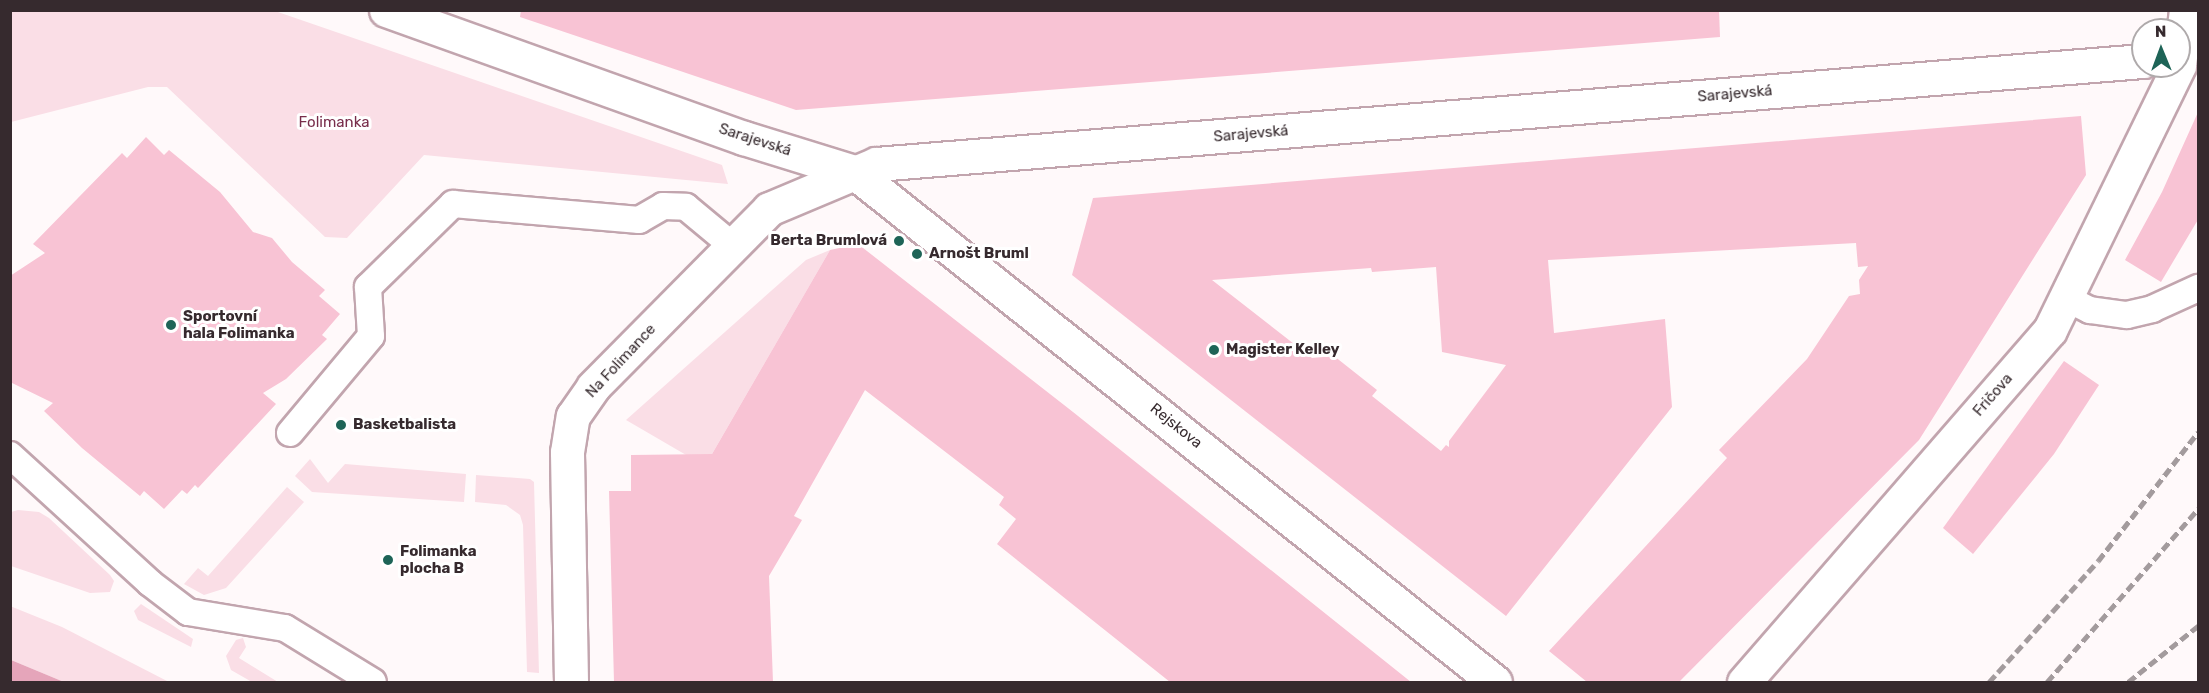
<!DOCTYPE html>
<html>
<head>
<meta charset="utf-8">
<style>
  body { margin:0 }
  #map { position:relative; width:2209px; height:693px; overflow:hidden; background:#fff9fa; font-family:Rubik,sans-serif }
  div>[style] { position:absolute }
  .green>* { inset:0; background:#fadee6 }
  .water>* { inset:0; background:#e5a5ba }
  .building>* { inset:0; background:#f8c3d4 }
  .roads { filter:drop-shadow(2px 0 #c2a5ae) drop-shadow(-2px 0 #c2a5ae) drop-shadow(0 2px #c2a5ae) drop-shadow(0 -2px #c2a5ae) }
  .lane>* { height:26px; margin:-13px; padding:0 13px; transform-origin:13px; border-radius:13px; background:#fff }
  .street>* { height:33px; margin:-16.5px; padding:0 16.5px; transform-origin:16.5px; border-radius:16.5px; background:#fff }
  .rail>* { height:4.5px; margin-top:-2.25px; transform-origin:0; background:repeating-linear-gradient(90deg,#a39b9d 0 9px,transparent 0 13.5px) }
  .dots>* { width:16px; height:16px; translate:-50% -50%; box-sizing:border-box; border:3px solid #fff; border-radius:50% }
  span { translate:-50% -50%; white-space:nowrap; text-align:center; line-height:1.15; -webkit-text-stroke:6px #fff; paint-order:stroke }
  .street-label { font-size:15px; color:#362a2e }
  .park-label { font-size:15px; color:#782d4b }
  .poi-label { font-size:15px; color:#362a2e; font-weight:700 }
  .right { translate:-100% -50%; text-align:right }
  .left { translate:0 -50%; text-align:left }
  .frame { position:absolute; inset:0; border:12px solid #362a2e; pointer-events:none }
  .north { position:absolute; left:2131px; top:18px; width:60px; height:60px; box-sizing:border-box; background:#fff; border:2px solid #afaaab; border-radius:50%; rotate:359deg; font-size:16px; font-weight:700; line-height:24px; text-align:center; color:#362a2e }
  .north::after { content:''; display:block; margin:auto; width:21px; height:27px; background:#1e6457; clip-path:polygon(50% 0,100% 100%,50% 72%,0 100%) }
</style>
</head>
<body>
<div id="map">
  <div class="green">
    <i style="clip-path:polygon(11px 10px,275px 11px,722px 165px,728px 184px,424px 155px,347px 238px,325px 237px,167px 87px,148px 87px,11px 122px)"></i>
    <i style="clip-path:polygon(830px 250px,705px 466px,626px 420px,806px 260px)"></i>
    <i style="clip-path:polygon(310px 459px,328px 483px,345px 464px,466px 474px,464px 502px,312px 492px,295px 476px)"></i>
    <i style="clip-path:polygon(476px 475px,530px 479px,534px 482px,539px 673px,527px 672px,523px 525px,520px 515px,506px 505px,475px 502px)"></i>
    <i style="clip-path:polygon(287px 487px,304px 502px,226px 588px,204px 595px,184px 584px,198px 568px,208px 576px)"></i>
    <i style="clip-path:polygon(18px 510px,39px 512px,49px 518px,110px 575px,114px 581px,110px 592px,90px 593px,11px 566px,11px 512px)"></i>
    <i style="clip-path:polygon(141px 604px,193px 639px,191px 647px,138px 620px,134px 611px)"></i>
    <i style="clip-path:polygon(10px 606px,62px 627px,169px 682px,64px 682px,11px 660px)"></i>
    <i style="clip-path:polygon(243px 638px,246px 647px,239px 658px,278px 682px,252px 682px,231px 670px,226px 656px,236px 640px)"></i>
  </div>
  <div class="water">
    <i style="clip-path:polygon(11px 660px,64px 682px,11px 682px)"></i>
  </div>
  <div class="building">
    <i style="clip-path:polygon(521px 10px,1719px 10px,1720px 37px,796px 110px,520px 17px)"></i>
    <i style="clip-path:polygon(2199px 110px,2199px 218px,2161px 282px,2125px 260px,2162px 192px)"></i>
    <i style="clip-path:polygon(evenodd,2081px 116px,2086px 175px,1919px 440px,1679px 682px,1587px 682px,1549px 651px,1727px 458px,1719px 450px,1807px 359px,1849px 296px,1860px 294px,1859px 280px,1868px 266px,1858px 267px,1856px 243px,1548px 260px,1554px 333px,1665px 319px,1672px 407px,1506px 616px,1072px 275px,1093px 198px,2081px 116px,1436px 267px,1442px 352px,1506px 365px,1449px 441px,1449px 447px,1446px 445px,1441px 451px,1372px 396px,1377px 390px,1334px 356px,1312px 358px,1212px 280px,1371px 268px,1372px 272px,1436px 267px)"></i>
    <i style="clip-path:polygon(146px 137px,164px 155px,169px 150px,220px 192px,253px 232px,272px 238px,292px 262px,325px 290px,319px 296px,340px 314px,322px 335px,327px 339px,286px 379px,263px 393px,276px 404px,198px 488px,195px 485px,187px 494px,182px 490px,164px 509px,144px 491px,140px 496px,82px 448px,44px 411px,53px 403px,10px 382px,10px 276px,45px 253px,33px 244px,122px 153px,127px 158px)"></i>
    <i style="clip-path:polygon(858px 244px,1073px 412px,1411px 682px,1170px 682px,997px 544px,1016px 519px,999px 505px,1004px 497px,865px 390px,794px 516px,802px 520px,769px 576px,773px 682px,614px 682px,609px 491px,631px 491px,631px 455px,712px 454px,830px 250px)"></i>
    <i style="clip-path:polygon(2064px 361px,2099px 385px,2054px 454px,1973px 554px,1943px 528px)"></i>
  </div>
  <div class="roads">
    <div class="lane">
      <i style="left:2066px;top:298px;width:27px;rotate:27deg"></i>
      <i style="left:2090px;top:310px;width:37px;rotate:8deg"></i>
      <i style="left:2127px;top:315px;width:26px;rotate:-13deg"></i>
      <i style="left:2152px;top:309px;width:51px;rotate:-24.5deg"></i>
      <i style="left:290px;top:433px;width:126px;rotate:-50.1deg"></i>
      <i style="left:371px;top:336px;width:49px;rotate:-93.5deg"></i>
      <i style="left:368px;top:287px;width:119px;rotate:-44.3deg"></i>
      <i style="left:453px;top:204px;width:187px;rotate:4.9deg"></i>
      <i style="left:639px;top:220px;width:28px;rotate:-30deg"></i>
      <i style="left:663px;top:206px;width:23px;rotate:2deg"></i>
      <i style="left:686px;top:207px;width:61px;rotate:39.7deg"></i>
      <i style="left:10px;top:455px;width:190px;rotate:42.4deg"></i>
      <i style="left:150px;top:583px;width:48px;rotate:37.3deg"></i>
      <i style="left:188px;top:612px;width:98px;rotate:9.4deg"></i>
      <i style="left:285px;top:628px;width:103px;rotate:31.5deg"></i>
    </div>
    <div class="street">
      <i style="left:386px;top:10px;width:380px;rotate:19.7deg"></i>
      <i style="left:744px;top:138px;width:115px;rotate:17.2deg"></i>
      <i style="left:854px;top:172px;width:819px;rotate:38.51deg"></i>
      <i style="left:2179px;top:65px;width:55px;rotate:-82.7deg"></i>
      <i style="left:571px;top:682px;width:230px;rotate:-91deg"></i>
      <i style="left:567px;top:452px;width:36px;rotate:-81deg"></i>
      <i style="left:573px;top:416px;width:35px;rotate:-55deg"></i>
      <i style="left:593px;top:387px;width:250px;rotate:-45.3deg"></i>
      <i style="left:769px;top:209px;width:116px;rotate:-22.8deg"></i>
      <i style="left:876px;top:164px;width:1271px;rotate:-4.65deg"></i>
      <i style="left:1744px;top:682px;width:466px;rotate:-49deg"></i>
      <i style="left:2050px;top:330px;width:294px;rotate:-64deg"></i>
    </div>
  </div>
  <div class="rail">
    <i style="left:1989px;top:682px;width:163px;rotate:-48deg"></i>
    <i style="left:2098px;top:561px;width:163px;rotate:-52.2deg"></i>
    <i style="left:2047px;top:682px;width:230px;rotate:-48.9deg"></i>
    <i style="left:2128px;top:682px;width:90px;rotate:-38.7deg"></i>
  </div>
  <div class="dots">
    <i style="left:899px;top:241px;background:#1e6457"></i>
    <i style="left:917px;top:254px;background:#1e6457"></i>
    <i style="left:171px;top:325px;background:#1e6457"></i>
    <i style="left:1214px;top:350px;background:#1e6457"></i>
    <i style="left:341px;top:425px;background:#1e6457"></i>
    <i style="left:388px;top:560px;background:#1e6457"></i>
  </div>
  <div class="street-label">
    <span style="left:1735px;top:94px;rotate:-5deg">Sarajevská</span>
    <span style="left:1251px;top:134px;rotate:-5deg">Sarajevská</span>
    <span style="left:755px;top:140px;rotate:18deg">Sarajevská</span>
    <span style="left:621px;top:361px;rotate:-47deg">Na Folimance</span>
    <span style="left:1993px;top:395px;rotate:-49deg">Fričova</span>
    <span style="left:1176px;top:426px;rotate:39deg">Rejskova</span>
  </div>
  <div class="park-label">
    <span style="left:334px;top:123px">Folimanka</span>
  </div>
  <div class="poi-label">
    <span class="right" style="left:887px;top:241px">Berta Brumlová</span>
    <span class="left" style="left:929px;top:254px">Arnošt Bruml</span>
    <span class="left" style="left:183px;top:325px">Sportovní<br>hala Folimanka</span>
    <span class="left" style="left:1226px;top:350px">Magister Kelley</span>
    <span class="left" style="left:353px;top:425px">Basketbalista</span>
    <span class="left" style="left:400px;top:560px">Folimanka<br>plocha B</span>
  </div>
  <div class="frame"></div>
  <div class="north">N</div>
</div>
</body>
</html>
